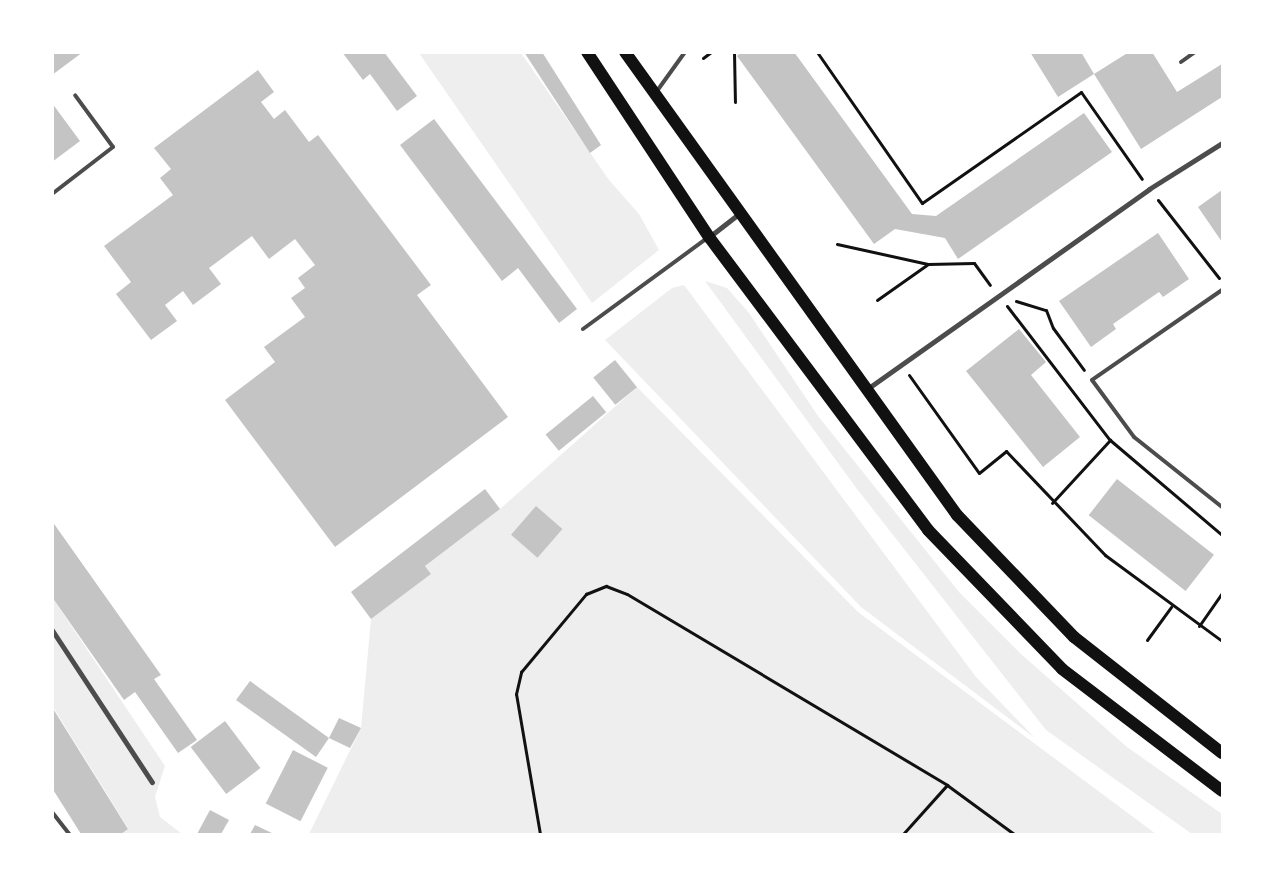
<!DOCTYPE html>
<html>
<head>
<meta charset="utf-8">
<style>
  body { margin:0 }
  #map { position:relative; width:1275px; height:887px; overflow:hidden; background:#fff; font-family:"DM Sans",sans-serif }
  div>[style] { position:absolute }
  .green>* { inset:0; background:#eee }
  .building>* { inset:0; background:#c4c4c4; transform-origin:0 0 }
  .path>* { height:3px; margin:-1.5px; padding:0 1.5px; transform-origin:1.5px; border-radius:1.5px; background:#111 }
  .service>* { height:4px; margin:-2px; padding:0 2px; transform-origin:2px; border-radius:2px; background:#4c4c4c }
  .minor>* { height:5px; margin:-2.5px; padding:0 2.5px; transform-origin:2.5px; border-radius:2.5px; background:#4c4c4c }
  .primary>* { height:12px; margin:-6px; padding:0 6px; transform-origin:6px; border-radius:6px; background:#111 }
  span { translate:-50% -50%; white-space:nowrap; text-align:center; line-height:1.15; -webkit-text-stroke:4px #fff; paint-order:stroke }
  .frame { position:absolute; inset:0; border:54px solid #fff; pointer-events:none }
</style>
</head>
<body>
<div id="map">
  <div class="green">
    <i style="clip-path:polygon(419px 53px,521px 53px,609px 180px,639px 214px,659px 250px,592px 303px)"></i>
    <i style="clip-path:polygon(705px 281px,727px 288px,749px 313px,818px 416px,959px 592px,1022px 655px,1127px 747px,1222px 814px,1222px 834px,1192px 834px,1046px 730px,857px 489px)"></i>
    <i style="clip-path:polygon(684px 285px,976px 677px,1035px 738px,861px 607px,605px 340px,672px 288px)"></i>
    <i style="clip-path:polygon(637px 387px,858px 612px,1156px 834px,309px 834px,361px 728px,371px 619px,431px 574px,425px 566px,500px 509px)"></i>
    <i style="clip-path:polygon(52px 597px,165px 766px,155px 797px,160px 817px,182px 834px,121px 834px,128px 828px,53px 707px)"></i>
  </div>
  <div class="building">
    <i style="clip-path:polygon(52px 52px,83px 52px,52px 75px)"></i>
    <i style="clip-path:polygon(342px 52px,384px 52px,417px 96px,397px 111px,370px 74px,363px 80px)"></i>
    <i style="clip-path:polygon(524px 52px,542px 52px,601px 145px,590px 153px)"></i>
    <i style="clip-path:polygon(741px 52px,794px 52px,912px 214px,936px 216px,1084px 113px,1112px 152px,958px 259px,945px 238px,895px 229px,874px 244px,737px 56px)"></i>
    <i style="clip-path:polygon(1030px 52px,1081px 52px,1094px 74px,1129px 52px,1152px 52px,1177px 92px,1222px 64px,1222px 97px,1141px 149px,1094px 74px,1058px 97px)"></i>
    <i style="clip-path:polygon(258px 70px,274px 92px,261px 102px,274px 119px,285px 110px,309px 142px,318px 135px,431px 285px,417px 295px,508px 417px,335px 547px,225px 400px,275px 362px,264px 347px,305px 317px,291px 298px,305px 288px,298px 278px,315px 265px,295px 239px,269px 259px,252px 236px,209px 268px,221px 284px,193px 305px,183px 291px,165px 305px,177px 321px,151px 340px,116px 294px,131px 282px,104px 246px,173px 195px,160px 178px,171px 169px,154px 148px)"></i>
    <i style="clip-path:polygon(52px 103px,80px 141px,52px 162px)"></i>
    <i style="clip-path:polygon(434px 119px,577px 309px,559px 323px,518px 268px,502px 281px,400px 145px)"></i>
    <i style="clip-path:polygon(1222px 190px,1222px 242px,1198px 207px)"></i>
    <i style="clip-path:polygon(1158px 233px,1189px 279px,1163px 297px,1159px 292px,1113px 324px,1116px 329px,1091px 347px,1059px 301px)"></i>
    <i style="clip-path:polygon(1019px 329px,1046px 362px,1031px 375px,1080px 437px,1043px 467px,966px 371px)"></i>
    <i style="left:615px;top:360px;width:35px;height:28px;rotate:51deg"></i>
    <i style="left:593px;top:396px;width:21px;height:61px;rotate:51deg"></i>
    <i style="left:1117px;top:479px;width:123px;height:46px;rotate:38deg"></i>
    <i style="clip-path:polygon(485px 489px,500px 509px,425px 566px,431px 574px,371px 619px,351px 592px)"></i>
    <i style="left:536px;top:506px;width:35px;height:38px;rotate:41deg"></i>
    <i style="clip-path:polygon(52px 521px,161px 675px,154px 679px,197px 740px,178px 753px,135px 692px,124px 700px,52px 597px)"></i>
    <i style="clip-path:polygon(250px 681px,329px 738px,339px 718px,361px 728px,350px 748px,329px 738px,316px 757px,236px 700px)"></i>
    <i style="clip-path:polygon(52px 707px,128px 829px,121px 834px,81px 834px,52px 788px)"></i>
    <i style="left:225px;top:721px;width:59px;height:43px;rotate:53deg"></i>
    <i style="left:293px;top:750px;width:39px;height:60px;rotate:27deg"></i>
    <i style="clip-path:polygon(210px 810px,229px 820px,221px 834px,197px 834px)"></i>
    <i style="clip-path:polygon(255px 825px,274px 834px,250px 834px)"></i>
  </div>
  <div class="path">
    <i style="left:734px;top:52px;width:50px;rotate:88.9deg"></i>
    <i style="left:817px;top:52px;width:184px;rotate:55.2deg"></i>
    <i style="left:922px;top:203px;width:194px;rotate:-34.9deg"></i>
    <i style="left:1081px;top:92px;width:106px;rotate:55deg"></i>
    <i style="left:703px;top:58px;width:10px;rotate:-37deg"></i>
    <i style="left:1158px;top:200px;width:99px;rotate:52deg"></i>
    <i style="left:837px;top:244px;width:93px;rotate:12.4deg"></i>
    <i style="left:928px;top:264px;width:46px;rotate:-1.2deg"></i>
    <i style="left:974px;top:263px;width:27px;rotate:54deg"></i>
    <i style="left:877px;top:300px;width:62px;rotate:-35.2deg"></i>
    <i style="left:1016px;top:301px;width:31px;rotate:17deg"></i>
    <i style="left:1046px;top:310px;width:19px;rotate:69deg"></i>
    <i style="left:1053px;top:328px;width:52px;rotate:53.6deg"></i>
    <i style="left:1007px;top:306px;width:169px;rotate:52.5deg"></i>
    <i style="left:1110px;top:440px;width:147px;rotate:40.3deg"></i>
    <i style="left:909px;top:375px;width:120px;rotate:54.5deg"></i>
    <i style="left:979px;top:473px;width:35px;rotate:-39deg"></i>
    <i style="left:1006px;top:451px;width:144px;rotate:46.4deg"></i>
    <i style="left:1105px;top:555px;width:145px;rotate:36.3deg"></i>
    <i style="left:1052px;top:503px;width:86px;rotate:-47.4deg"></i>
    <i style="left:1199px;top:626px;width:40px;rotate:-55.1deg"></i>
    <i style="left:1147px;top:640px;width:41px;rotate:-54deg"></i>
    <i style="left:540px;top:834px;width:142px;rotate:-99.7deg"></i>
    <i style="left:516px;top:694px;width:23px;rotate:-77deg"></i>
    <i style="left:521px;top:672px;width:102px;rotate:-50.2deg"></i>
    <i style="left:586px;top:594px;width:22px;rotate:-22deg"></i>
    <i style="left:606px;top:586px;width:22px;rotate:21deg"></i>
    <i style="left:627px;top:594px;width:373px;rotate:30.8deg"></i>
    <i style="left:947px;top:785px;width:83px;rotate:36.2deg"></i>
    <i style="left:903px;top:834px;width:66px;rotate:-48.1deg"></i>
  </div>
  <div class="service">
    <i style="left:1181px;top:62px;width:17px;rotate:-36deg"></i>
    <i style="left:657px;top:91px;width:48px;rotate:-54.3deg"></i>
    <i style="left:52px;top:194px;width:77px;rotate:-37.6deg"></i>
    <i style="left:113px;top:147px;width:64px;rotate:-126.2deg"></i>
    <i style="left:1222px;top:290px;width:158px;rotate:145.3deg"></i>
    <i style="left:1092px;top:380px;width:71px;rotate:53.6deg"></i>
    <i style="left:1134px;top:437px;width:112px;rotate:38.5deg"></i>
    <i style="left:583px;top:329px;width:152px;rotate:-36.2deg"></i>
    <i style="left:52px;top:812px;width:28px;rotate:52deg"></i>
  </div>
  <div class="minor">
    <i style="left:709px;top:237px;width:37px;rotate:-38deg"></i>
    <i style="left:867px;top:389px;width:346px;rotate:-35.3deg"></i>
    <i style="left:1149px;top:189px;width:86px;rotate:-32.2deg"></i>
    <i style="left:52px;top:630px;width:182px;rotate:56.7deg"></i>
  </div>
  <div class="primary">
    <i style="left:587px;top:52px;width:222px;rotate:56.6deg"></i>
    <i style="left:709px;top:237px;width:366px;rotate:53.2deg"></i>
    <i style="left:928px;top:530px;width:193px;rotate:46deg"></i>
    <i style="left:1062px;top:669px;width:201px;rotate:37.3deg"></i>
    <i style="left:625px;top:52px;width:570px;rotate:54.36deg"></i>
    <i style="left:957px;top:515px;width:169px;rotate:46.2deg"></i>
    <i style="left:1074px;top:637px;width:188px;rotate:38.1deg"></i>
  </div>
  <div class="frame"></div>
</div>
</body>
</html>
